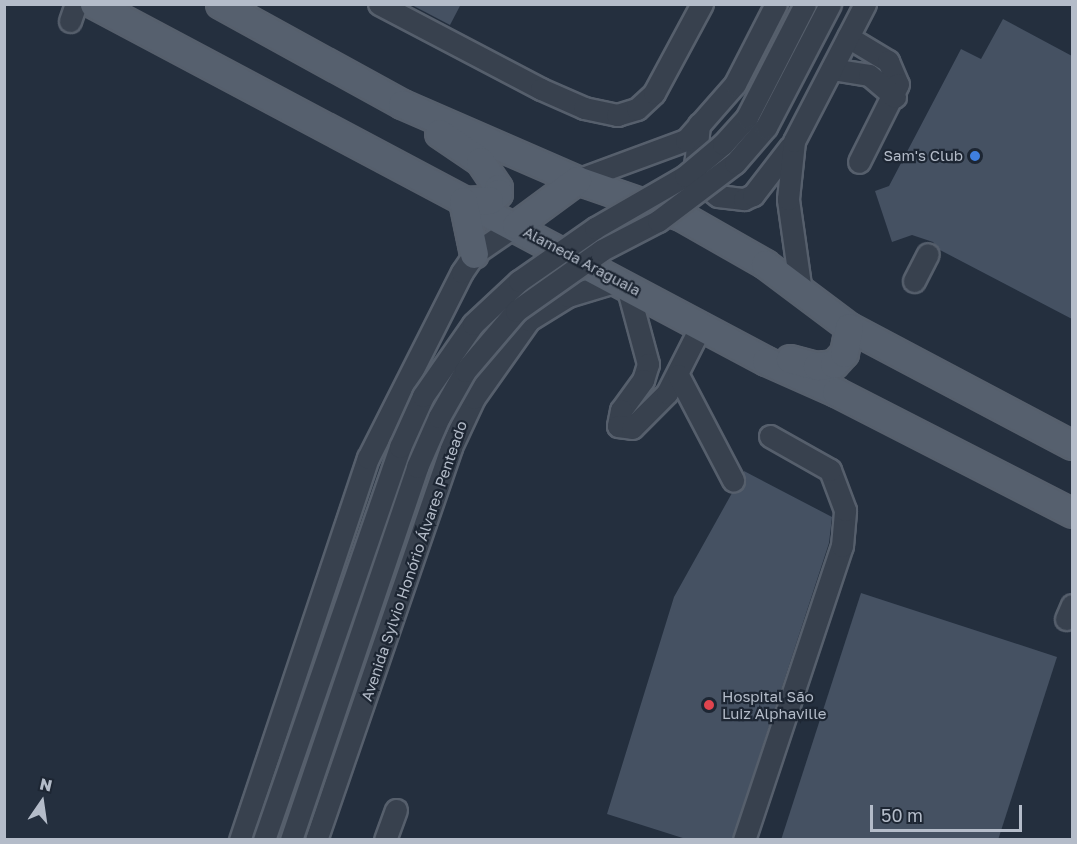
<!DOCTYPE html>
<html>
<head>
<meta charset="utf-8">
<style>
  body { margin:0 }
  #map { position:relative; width:1077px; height:844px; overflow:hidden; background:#242f3e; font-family:"Golos Text",sans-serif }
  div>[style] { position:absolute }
  .building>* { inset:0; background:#455162 }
  .roads { filter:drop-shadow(2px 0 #565f6c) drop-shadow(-2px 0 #565f6c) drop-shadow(0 2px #565f6c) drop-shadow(0 -2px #565f6c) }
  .minor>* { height:21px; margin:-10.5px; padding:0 10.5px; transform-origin:10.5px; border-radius:10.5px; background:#38414e }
  .major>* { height:27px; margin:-13.5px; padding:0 13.5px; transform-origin:13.5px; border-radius:13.5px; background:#56606e }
  .bridges { filter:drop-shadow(2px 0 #565f6c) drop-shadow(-2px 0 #565f6c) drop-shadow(0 2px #565f6c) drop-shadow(0 -2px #565f6c) }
  .minor-bridge>* { height:21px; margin:-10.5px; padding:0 10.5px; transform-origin:10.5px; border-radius:10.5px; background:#38414e }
  .dots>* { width:16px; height:16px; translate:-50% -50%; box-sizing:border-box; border:3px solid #1d2633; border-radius:50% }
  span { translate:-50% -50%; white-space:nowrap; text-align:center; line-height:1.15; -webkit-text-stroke:4.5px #1d2633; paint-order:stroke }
  .poi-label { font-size:15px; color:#b4bcc9 }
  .right { translate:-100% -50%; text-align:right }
  .left { translate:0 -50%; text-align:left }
  .street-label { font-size:15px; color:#b4bcc9 }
  .frame { position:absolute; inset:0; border:6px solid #b4bcc9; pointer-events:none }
  .north { position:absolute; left:12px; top:772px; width:60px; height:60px; -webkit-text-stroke:4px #1d2633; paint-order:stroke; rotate:13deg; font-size:16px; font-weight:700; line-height:24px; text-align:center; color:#b4bcc9 }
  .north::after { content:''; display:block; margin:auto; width:21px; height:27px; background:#b4bcc9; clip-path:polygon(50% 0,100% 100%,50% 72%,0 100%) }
  .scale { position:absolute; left:870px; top:805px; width:152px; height:27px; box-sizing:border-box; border:3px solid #b4bcc9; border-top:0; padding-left:8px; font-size:18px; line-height:21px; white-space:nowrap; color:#b4bcc9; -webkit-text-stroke:4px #1d2633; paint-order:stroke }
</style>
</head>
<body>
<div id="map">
  <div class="building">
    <i style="clip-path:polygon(410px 4px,461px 4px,450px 25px)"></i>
    <i style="clip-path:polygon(1003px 19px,1072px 56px,1072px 319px,940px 250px,933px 242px,912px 235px,892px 242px,875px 191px,889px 186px,961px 49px,981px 59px)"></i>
    <i style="clip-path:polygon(744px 471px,832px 517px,829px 543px,732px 840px,689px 840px,607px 814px,674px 597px,732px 493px,744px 486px)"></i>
    <i style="clip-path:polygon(861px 593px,1057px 657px,998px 840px,781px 840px)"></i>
  </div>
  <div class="roads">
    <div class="minor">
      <i style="left:379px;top:4px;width:183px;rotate:27.7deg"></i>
      <i style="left:541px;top:89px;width:47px;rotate:23.8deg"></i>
      <i style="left:584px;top:108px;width:34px;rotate:12deg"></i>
      <i style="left:617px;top:115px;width:21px;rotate:-17deg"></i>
      <i style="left:637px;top:109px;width:23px;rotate:-43deg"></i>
      <i style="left:654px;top:93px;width:101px;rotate:-61.7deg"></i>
      <i style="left:70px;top:21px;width:18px;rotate:-71deg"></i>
      <i style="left:848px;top:37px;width:47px;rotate:31deg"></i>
      <i style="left:888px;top:61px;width:25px;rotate:67deg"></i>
      <i style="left:898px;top:84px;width:87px;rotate:116.6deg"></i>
      <i style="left:832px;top:69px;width:37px;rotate:9deg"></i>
      <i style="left:869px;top:75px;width:34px;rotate:40deg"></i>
      <i style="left:699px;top:124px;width:43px;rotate:95.3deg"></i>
      <i style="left:695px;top:167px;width:21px;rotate:62deg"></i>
      <i style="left:705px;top:186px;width:16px;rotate:38deg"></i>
      <i style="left:718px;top:196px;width:26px;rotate:7deg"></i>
      <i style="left:744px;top:199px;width:10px;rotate:-24deg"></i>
      <i style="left:753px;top:195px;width:61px;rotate:-52.4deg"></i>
      <i style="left:577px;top:180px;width:116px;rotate:-20.2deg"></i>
      <i style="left:686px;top:140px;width:74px;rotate:-48.8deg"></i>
      <i style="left:735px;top:84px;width:90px;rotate:-62.9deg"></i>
      <i style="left:914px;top:281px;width:30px;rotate:-63deg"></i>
      <i style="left:627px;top:286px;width:81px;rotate:74.9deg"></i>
      <i style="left:648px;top:364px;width:17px;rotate:107deg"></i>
      <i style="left:643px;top:380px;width:37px;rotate:126deg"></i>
      <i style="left:621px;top:410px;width:16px;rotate:101deg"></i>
      <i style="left:618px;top:426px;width:14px;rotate:8deg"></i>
      <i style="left:632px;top:428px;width:49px;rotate:-45deg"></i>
      <i style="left:667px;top:393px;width:77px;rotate:-63.1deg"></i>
      <i style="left:801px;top:292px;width:94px;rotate:-98deg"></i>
      <i style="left:788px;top:199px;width:58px;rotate:-84.1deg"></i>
      <i style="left:794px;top:141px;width:154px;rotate:-62.6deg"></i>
      <i style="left:678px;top:375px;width:119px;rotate:62.4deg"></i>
      <i style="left:1066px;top:619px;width:15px;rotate:-67deg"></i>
      <i style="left:240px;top:840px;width:403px;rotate:-71.5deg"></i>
      <i style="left:368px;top:458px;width:208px;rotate:-63.2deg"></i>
      <i style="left:462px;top:272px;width:22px;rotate:-56deg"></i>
      <i style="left:474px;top:254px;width:51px;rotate:-34.6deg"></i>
      <i style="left:316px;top:840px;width:416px;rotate:-71deg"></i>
      <i style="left:451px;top:447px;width:54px;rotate:-64.9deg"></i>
      <i style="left:474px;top:398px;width:95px;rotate:-54.8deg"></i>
      <i style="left:529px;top:320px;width:46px;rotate:-31.6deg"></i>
      <i style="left:568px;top:296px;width:51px;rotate:-17deg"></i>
      <i style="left:385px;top:840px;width:32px;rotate:-70deg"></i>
      <i style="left:744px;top:840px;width:310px;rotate:-71.6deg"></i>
      <i style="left:842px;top:546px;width:36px;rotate:-85deg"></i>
      <i style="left:845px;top:510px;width:43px;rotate:-110.6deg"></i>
      <i style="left:830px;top:470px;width:69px;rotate:-150.5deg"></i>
    </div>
    <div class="major">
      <i style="left:94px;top:4px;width:761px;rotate:27.98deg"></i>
      <i style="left:766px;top:361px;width:77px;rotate:23.9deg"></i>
      <i style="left:836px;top:392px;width:265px;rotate:27.1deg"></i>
      <i style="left:220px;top:4px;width:208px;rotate:28.8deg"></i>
      <i style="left:402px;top:104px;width:191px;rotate:23.5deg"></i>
      <i style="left:577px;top:180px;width:110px;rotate:19.1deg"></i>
      <i style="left:681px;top:216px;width:97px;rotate:29.7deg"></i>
      <i style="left:765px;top:264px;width:105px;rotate:36.9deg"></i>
      <i style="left:849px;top:327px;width:252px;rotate:27.9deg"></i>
      <i style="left:439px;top:133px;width:50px;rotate:34.3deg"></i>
      <i style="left:480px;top:161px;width:32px;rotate:56deg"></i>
      <i style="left:498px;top:188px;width:5px;rotate:90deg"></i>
      <i style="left:498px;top:193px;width:11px;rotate:142deg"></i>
      <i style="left:489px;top:200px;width:26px;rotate:178deg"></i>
      <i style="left:463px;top:201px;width:54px;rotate:78.3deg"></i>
      <i style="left:516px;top:225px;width:76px;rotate:-36.4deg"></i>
      <i style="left:790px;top:359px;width:28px;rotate:15deg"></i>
      <i style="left:817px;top:366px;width:17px;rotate:-7deg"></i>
      <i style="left:834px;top:364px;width:15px;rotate:-48deg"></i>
      <i style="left:844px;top:353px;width:26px;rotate:-79deg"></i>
    </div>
  </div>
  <div class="bridges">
    <div class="minor-bridge">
      <i style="left:264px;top:840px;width:416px;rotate:-70.9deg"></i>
      <i style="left:400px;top:447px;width:56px;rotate:-65.7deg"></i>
      <i style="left:423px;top:396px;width:88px;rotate:-55.2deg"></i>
      <i style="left:473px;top:324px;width:63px;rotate:-43.1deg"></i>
      <i style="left:519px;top:281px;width:93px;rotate:-34.9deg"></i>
      <i style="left:595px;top:228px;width:104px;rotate:-30deg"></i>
      <i style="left:685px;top:176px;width:50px;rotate:-40.1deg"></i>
      <i style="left:723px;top:144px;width:36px;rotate:-48deg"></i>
      <i style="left:747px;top:117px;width:127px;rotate:-62.8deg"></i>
      <i style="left:291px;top:840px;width:394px;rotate:-71.3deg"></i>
      <i style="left:417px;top:467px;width:55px;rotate:-66.3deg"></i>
      <i style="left:439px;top:417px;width:53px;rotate:-60.5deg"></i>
      <i style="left:465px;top:371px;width:79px;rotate:-49.6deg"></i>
      <i style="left:516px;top:311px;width:105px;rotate:-35.3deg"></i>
      <i style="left:602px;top:250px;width:63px;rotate:-27.4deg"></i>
      <i style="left:658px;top:221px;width:96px;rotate:-37deg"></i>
      <i style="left:735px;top:163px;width:48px;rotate:-49.3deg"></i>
      <i style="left:766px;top:127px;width:139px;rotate:-62.5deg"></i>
    </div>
  </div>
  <div class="dots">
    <i style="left:975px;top:156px;background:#3f7fe0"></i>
    <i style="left:709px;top:705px;background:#e0444e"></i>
  </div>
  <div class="poi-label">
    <span class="right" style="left:963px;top:156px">Sam's Club</span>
    <span class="left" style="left:722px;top:705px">Hospital São<br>Luiz Alphaville</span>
  </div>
  <div class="street-label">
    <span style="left:582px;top:261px;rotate:28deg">Alameda Araguaia</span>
    <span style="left:414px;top:561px;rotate:-71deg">Avenida Sylvio Honório Álvares Penteado</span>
  </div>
  <div class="frame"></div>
  <div class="north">N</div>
  <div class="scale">50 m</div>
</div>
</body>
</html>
